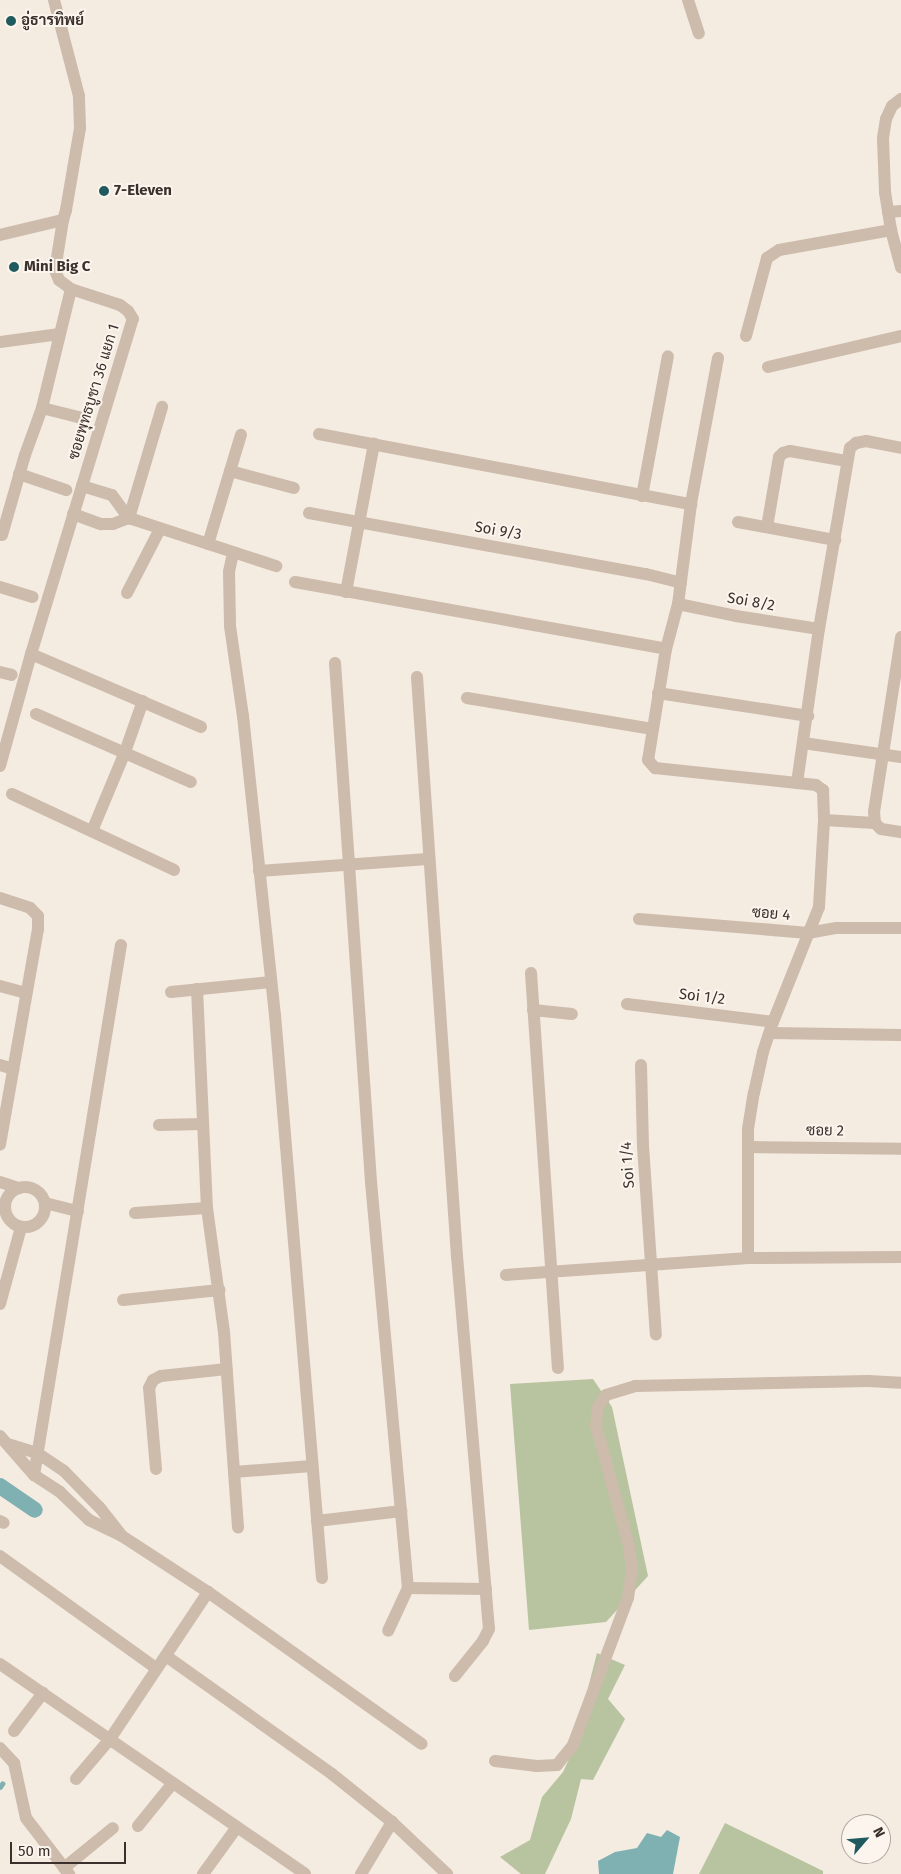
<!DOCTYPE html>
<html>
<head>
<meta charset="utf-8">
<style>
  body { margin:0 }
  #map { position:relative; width:901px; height:1874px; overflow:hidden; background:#f4ebe1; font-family:"Fira Sans",Sarabun,sans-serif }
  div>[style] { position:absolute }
  .green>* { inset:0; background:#b8c4a0 }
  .water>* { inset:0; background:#7fb0b2 }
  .stream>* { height:4.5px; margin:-2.25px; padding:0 2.25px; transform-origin:2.25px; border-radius:2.25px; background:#7fb0b2 }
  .canal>* { height:16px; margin:-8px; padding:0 8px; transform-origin:8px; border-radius:8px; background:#7fb0b2 }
  .minor>* { height:12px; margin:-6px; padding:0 6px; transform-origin:6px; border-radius:6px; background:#cdbbac }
  .minor>.ring { margin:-6px; padding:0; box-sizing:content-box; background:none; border:12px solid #cdbbac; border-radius:50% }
  .tertiary>* { height:12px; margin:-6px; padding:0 6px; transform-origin:6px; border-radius:6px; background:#cdbbac }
  .dots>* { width:14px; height:14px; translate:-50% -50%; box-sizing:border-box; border:2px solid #fbf5ee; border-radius:50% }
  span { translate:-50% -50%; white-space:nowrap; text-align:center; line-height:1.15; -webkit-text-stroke:4px #fbf5ee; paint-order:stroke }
  .poi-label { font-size:15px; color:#3b302b; font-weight:700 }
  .left { translate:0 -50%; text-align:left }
  .street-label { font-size:15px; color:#3b302b }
  .north { position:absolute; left:841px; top:1814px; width:50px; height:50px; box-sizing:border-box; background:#fbf5ee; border:1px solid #aea6a0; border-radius:50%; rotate:63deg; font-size:14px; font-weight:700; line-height:20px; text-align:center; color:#3b302b }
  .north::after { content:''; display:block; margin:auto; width:18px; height:22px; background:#1f5a5e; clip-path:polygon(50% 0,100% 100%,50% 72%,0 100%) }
  .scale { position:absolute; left:10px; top:1842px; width:116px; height:22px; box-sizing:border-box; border:2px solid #3b302b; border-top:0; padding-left:6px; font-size:15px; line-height:18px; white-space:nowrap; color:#3b302b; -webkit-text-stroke:4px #fbf5ee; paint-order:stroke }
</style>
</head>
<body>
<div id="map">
  <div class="green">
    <i style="clip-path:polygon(593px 1379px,612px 1407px,648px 1576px,606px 1622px,529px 1630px,510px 1384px)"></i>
    <i style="clip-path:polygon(597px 1653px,625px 1665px,608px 1699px,625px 1719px,593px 1780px,581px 1779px,571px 1819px,545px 1874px,521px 1874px,500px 1857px,530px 1840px,542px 1797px,563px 1772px,584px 1727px,588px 1688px)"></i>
    <i style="clip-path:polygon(725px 1823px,823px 1871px,823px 1874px,699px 1874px)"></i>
  </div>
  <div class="water">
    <i style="clip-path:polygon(667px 1830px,680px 1837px,673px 1874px,599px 1874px,598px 1861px,615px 1852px,637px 1848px,647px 1833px,661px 1837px)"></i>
  </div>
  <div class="stream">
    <i style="left:0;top:1787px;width:4px;rotate:-56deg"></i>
  </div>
  <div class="canal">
    <i style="left:0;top:1486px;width:42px;rotate:34.4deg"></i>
  </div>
  <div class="minor">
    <i style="left:688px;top:0;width:35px;rotate:72deg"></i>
    <i style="left:901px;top:99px;width:11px;rotate:142deg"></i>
    <i style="left:892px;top:106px;width:14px;rotate:115deg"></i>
    <i style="left:886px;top:119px;width:20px;rotate:99deg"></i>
    <i style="left:883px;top:139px;width:53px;rotate:87.8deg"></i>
    <i style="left:885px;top:192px;width:38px;rotate:81deg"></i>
    <i style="left:891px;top:230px;width:39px;rotate:75deg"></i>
    <i style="left:888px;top:212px;width:13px;rotate:-4deg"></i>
    <i style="left:746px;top:336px;width:81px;rotate:-74.9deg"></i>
    <i style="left:767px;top:258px;width:14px;rotate:-34deg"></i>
    <i style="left:779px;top:250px;width:114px;rotate:-10.1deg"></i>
    <i style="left:0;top:342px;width:60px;rotate:-7.7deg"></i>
    <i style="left:718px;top:358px;width:148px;rotate:100.5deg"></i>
    <i style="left:691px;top:504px;width:101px;rotate:97.4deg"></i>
    <i style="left:678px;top:604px;width:47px;rotate:104.9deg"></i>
    <i style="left:666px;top:649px;width:112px;rotate:99.2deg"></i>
    <i style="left:648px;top:760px;width:11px;rotate:49deg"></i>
    <i style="left:655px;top:768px;width:162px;rotate:6deg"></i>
    <i style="left:816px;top:785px;width:9px;rotate:36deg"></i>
    <i style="left:823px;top:790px;width:30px;rotate:88deg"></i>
    <i style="left:768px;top:367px;width:137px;rotate:-13.1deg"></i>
    <i style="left:42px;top:408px;width:45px;rotate:14deg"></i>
    <i style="left:319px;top:434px;width:379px;rotate:10.7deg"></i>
    <i style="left:230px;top:471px;width:66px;rotate:14.9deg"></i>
    <i style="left:19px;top:474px;width:50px;rotate:18.8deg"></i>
    <i style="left:82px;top:486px;width:31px;rotate:17deg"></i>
    <i style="left:112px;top:495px;width:29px;rotate:54deg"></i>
    <i style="left:129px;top:518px;width:155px;rotate:18.1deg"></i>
    <i style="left:642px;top:496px;width:142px;rotate:-79.5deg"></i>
    <i style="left:309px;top:513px;width:342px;rotate:10.3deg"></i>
    <i style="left:646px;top:574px;width:36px;rotate:14deg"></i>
    <i style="left:73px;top:514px;width:30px;rotate:20deg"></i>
    <i style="left:101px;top:524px;width:12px"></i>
    <i style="left:113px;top:524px;width:17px;rotate:-21deg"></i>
    <i style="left:129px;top:518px;width:116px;rotate:-73.4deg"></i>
    <i style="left:738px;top:522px;width:99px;rotate:10.5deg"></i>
    <i style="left:767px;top:527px;width:71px;rotate:-80.3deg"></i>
    <i style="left:779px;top:457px;width:6px;rotate:-45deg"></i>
    <i style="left:783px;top:453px;width:7px;rotate:-16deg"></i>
    <i style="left:790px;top:451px;width:58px;rotate:10deg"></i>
    <i style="left:2px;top:535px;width:83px;rotate:-74deg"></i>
    <i style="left:25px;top:455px;width:50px;rotate:-70.1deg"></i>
    <i style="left:42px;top:408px;width:122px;rotate:-76.3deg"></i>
    <i style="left:208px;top:544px;width:114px;rotate:-73.2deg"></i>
    <i style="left:233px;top:553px;width:19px;rotate:102deg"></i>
    <i style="left:229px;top:572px;width:54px;rotate:88.9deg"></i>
    <i style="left:230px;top:626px;width:91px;rotate:81.8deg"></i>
    <i style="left:243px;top:716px;width:301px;rotate:83.9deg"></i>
    <i style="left:275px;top:1015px;width:565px;rotate:85.23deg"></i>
    <i style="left:295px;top:582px;width:377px;rotate:10.2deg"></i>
    <i style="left:0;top:587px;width:34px;rotate:17deg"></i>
    <i style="left:346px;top:592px;width:151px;rotate:-79.3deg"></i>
    <i style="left:127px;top:593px;width:72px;rotate:-62.7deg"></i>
    <i style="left:678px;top:604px;width:59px;rotate:11.7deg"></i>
    <i style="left:736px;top:616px;width:84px;rotate:8.9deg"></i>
    <i style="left:31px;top:654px;width:185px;rotate:23.2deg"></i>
    <i style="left:335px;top:663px;width:520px;rotate:86.03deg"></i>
    <i style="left:371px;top:1182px;width:408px;rotate:84.8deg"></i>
    <i style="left:408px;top:1588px;width:47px;rotate:114.9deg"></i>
    <i style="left:0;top:672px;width:12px;rotate:14deg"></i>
    <i style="left:417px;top:677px;width:580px;rotate:86.05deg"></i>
    <i style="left:457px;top:1256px;width:374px;rotate:85.1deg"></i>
    <i style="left:489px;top:1629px;width:13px;rotate:117deg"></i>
    <i style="left:483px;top:1641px;width:45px;rotate:128.7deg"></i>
    <i style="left:658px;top:693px;width:152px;rotate:8.7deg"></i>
    <i style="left:467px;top:698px;width:188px;rotate:9.5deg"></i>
    <i style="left:36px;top:714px;width:169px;rotate:23.7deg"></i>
    <i style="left:803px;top:743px;width:99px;rotate:8.1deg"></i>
    <i style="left:0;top:766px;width:116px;rotate:-74.5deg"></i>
    <i style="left:31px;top:654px;width:350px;rotate:-73.1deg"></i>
    <i style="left:133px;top:319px;width:9px;rotate:-122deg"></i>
    <i style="left:128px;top:311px;width:10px;rotate:-143deg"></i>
    <i style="left:120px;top:305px;width:52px;rotate:-161.9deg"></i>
    <i style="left:71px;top:289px;width:15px;rotate:-143deg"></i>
    <i style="left:59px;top:280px;width:11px;rotate:-112deg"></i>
    <i style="left:55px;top:270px;width:51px;rotate:-80.9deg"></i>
    <i style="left:797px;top:783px;width:156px;rotate:-81.9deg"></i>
    <i style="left:819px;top:629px;width:184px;rotate:-80.3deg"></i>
    <i style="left:850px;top:448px;width:8px;rotate:-40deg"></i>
    <i style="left:856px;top:443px;width:10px;rotate:-11deg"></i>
    <i style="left:866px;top:441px;width:36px;rotate:11deg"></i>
    <i style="left:12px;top:794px;width:179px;rotate:25.1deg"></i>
    <i style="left:875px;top:823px;width:11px;rotate:-95deg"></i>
    <i style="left:874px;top:812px;width:177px;rotate:-81.2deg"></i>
    <i style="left:875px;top:823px;width:8px;rotate:45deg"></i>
    <i style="left:881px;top:829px;width:20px;rotate:9deg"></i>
    <i style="left:92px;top:831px;width:86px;rotate:-67.3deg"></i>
    <i style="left:125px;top:752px;width:54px;rotate:-70.6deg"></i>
    <i style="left:259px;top:871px;width:169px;rotate:-4.1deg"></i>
    <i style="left:0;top:898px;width:32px;rotate:18deg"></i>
    <i style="left:30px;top:908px;width:11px;rotate:45deg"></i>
    <i style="left:38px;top:916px;width:13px;rotate:90deg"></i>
    <i style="left:38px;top:929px;width:219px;rotate:100deg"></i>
    <i style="left:639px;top:919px;width:170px;rotate:4.7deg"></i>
    <i style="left:808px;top:933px;width:29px;rotate:-10deg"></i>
    <i style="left:837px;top:928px;width:64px"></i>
    <i style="left:531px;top:973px;width:396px;rotate:86.1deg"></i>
    <i style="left:0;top:986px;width:27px;rotate:15deg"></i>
    <i style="left:197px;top:989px;width:219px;rotate:87.4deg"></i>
    <i style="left:207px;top:1208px;width:125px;rotate:82.2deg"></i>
    <i style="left:224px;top:1332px;width:196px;rotate:85.9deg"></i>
    <i style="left:171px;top:992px;width:100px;rotate:-5.7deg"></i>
    <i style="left:627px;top:1004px;width:147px;rotate:7deg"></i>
    <i style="left:533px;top:1010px;width:39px;rotate:6deg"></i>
    <i style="left:770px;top:1033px;width:131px;rotate:0.9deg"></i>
    <i style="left:0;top:1065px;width:14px;rotate:17deg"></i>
    <i style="left:641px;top:1065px;width:81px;rotate:88.6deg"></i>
    <i style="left:643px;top:1146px;width:189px;rotate:86.1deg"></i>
    <i style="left:159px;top:1125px;width:44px;rotate:-1.3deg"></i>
    <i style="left:748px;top:1147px;width:153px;rotate:0.7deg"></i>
    <i style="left:0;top:1182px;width:20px;rotate:18deg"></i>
    <i class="ring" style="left:5px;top:1187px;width:28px;height:28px"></i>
    <i style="left:45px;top:1203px;width:34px;rotate:14deg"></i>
    <i style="left:135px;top:1213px;width:72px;rotate:-4deg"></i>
    <i style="left:748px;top:1258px;width:129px;rotate:-90deg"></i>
    <i style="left:748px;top:1129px;width:36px;rotate:-81deg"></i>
    <i style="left:754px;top:1093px;width:42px;rotate:-77.6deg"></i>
    <i style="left:763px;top:1052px;width:32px;rotate:-72deg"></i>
    <i style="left:773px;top:1022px;width:124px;rotate:-68.2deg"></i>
    <i style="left:819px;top:907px;width:87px;rotate:-86.7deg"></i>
    <i style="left:824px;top:820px;width:51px;rotate:3.4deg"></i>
    <i style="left:506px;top:1275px;width:243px;rotate:-4deg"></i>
    <i style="left:748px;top:1258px;width:153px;rotate:-0.4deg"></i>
    <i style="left:123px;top:1300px;width:97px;rotate:-5.9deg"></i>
    <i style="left:0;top:1304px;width:80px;rotate:-74.7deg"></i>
    <i style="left:0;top:1436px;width:52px;rotate:48.9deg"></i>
    <i style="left:34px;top:1475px;width:31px;rotate:33deg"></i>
    <i style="left:60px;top:1492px;width:40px;rotate:44deg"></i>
    <i style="left:89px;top:1520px;width:37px;rotate:26deg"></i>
    <i style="left:122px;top:1536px;width:37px;rotate:-128deg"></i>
    <i style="left:99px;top:1507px;width:50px;rotate:-134.2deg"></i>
    <i style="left:64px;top:1471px;width:32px;rotate:-146deg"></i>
    <i style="left:37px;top:1453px;width:28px;rotate:-163deg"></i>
    <i style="left:156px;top:1469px;width:81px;rotate:-94.9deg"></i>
    <i style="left:149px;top:1388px;width:9px;rotate:-63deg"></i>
    <i style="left:153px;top:1380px;width:9px;rotate:-27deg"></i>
    <i style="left:161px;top:1376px;width:66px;rotate:-6.1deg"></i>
    <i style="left:234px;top:1472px;width:78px;rotate:-4.4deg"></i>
    <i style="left:34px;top:1475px;width:537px;rotate:-80.68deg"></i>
    <i style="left:0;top:1521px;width:4px;rotate:27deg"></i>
    <i style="left:317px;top:1521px;width:85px;rotate:-6.8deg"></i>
    <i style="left:122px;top:1536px;width:103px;rotate:33.1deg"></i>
    <i style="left:208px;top:1592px;width:262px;rotate:35.4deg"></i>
    <i style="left:0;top:1556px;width:193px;rotate:35.7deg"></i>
    <i style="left:408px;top:1588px;width:78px;rotate:0.7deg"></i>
    <i style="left:166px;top:1656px;width:204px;rotate:35.4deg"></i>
    <i style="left:332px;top:1774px;width:77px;rotate:38.7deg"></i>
    <i style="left:392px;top:1822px;width:76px;rotate:43.4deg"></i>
    <i style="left:0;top:1664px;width:370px;rotate:34.5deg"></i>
    <i style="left:14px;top:1731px;width:48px;rotate:-52.7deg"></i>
    <i style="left:0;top:1748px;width:21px;rotate:47deg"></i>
    <i style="left:14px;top:1763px;width:56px;rotate:77.7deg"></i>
    <i style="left:26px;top:1818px;width:71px;rotate:52.5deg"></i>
    <i style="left:495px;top:1761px;width:42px;rotate:6.8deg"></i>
    <i style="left:537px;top:1766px;width:20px;rotate:-3deg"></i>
    <i style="left:557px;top:1765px;width:26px;rotate:-51deg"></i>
    <i style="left:573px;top:1745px;width:157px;rotate:-69.5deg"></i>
    <i style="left:628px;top:1598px;width:29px;rotate:-82deg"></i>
    <i style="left:632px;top:1569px;width:27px;rotate:-98deg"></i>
    <i style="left:628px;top:1542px;width:120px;rotate:-105.4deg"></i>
    <i style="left:596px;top:1426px;width:19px;rotate:-84deg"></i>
    <i style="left:598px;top:1407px;width:14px;rotate:-56deg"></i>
    <i style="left:606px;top:1395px;width:30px;rotate:-17deg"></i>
    <i style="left:635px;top:1386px;width:233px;rotate:-1.2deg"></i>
    <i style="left:868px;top:1381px;width:33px;rotate:3deg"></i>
    <i style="left:76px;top:1779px;width:52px;rotate:-49.6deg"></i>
    <i style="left:110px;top:1739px;width:177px;rotate:-56.3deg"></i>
    <i style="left:138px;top:1826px;width:55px;rotate:-50.9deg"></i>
    <i style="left:64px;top:1868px;width:63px;rotate:-39.2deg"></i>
    <i style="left:203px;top:1874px;width:58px;rotate:-54.1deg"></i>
    <i style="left:361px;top:1874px;width:61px;rotate:-59.2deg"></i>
  </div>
  <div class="tertiary">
    <i style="left:0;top:235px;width:65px;rotate:-13.4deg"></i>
    <i style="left:63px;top:220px;width:10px;rotate:-73deg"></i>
    <i style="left:66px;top:210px;width:83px;rotate:-80.3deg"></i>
    <i style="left:80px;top:128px;width:32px;rotate:-92deg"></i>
    <i style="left:79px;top:96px;width:99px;rotate:-104.6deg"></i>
  </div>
  <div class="dots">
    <i style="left:11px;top:21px;background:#1f5a5e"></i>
    <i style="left:104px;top:191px;background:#1f5a5e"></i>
    <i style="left:14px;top:267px;background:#1f5a5e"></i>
  </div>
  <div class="poi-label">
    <span class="left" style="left:21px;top:21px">อู่ธารทิพย์</span>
    <span class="left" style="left:114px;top:191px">7-Eleven</span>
    <span class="left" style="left:24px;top:267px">Mini Big C</span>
  </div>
  <div class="street-label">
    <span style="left:94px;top:392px;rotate:-73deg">ซอยพุทธบูชา 36 แยก 1</span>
    <span style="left:498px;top:531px;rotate:10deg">Soi 9/3</span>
    <span style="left:751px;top:602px;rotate:10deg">Soi 8/2</span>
    <span style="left:771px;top:914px;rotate:5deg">ซอย 4</span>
    <span style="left:702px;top:997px;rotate:7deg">Soi 1/2</span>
    <span style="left:825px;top:1131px;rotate:1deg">ซอย 2</span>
    <span style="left:628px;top:1165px;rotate:-94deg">Soi 1/4</span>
  </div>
  <div class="north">N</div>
  <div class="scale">50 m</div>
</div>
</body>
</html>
